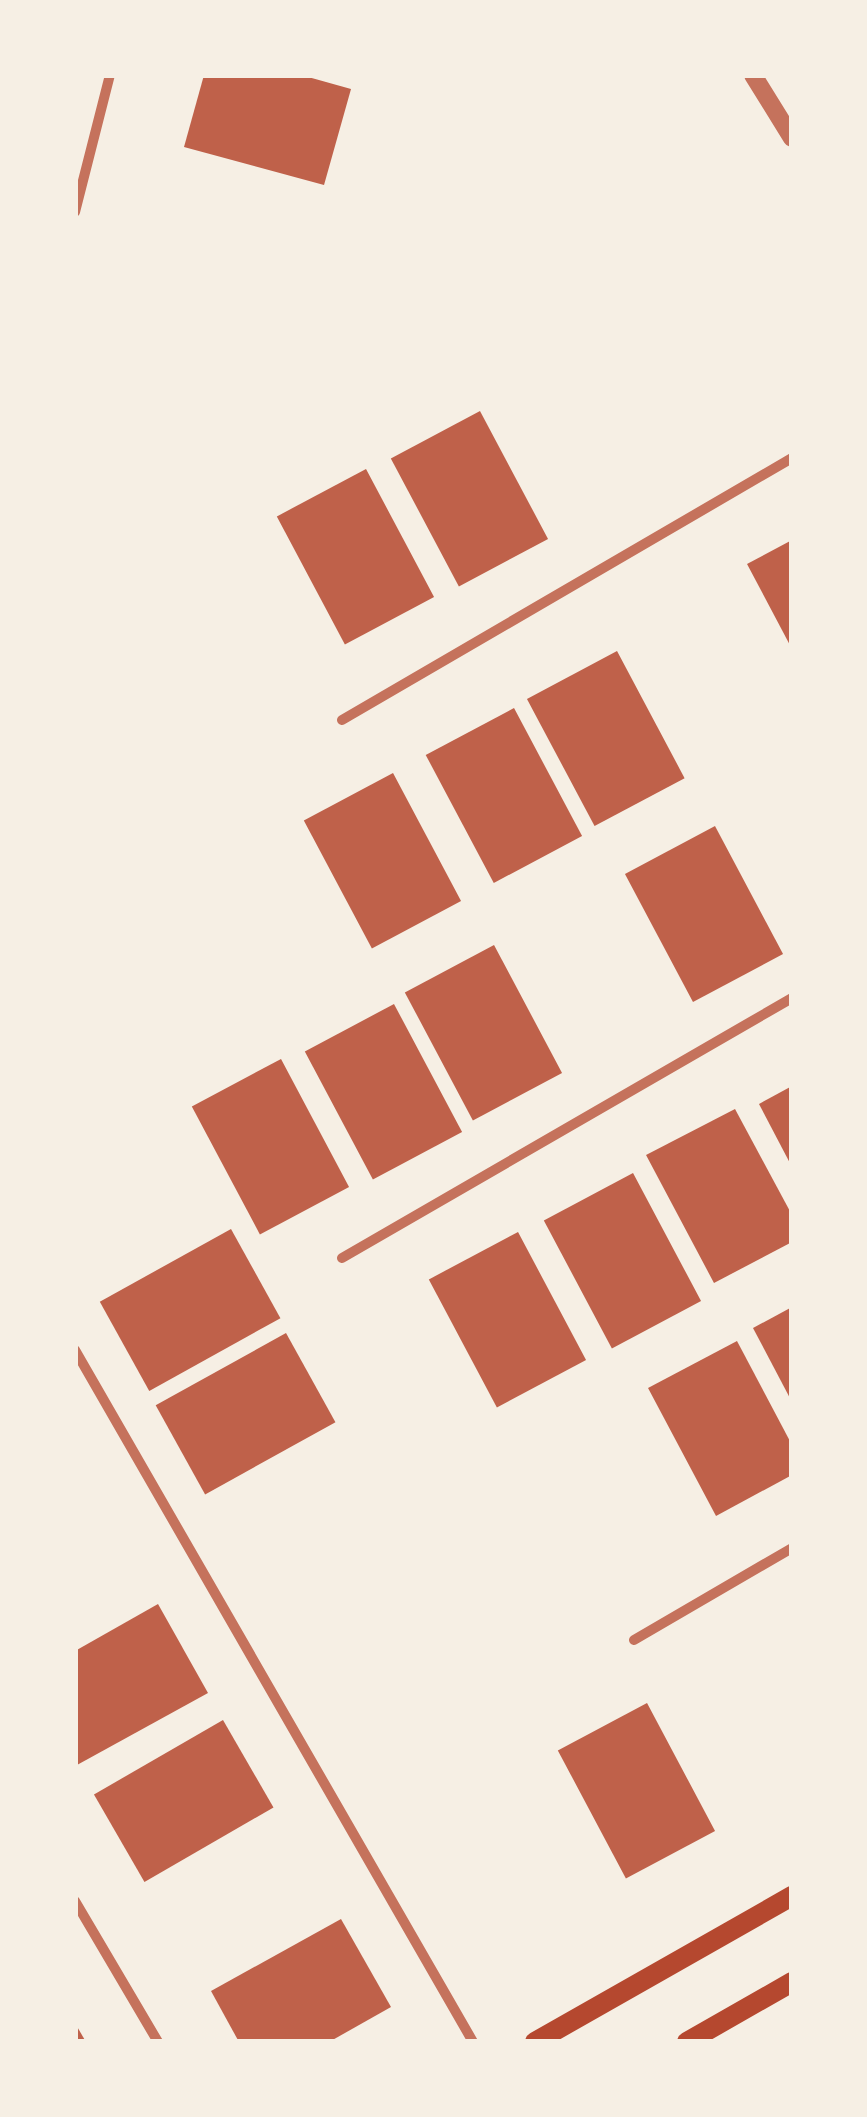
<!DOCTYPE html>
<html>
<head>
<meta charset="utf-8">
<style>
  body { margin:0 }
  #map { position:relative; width:867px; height:2117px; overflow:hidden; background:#f6efe4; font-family:"Public Sans",sans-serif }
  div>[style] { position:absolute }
  .building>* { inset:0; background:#bf614a; transform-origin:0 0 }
  .minor>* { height:10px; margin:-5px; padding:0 5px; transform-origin:5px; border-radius:5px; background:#c5725c }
  .tertiary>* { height:18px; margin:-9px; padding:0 9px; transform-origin:9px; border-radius:9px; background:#c5725c }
  .secondary>* { height:20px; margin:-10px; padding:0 10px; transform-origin:10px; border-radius:10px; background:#b5482f }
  span { translate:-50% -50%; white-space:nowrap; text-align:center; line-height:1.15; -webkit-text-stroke:8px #f6efe4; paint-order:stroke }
  .frame { position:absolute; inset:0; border:78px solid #f6efe4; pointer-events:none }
</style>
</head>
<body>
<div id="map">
  <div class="building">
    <i style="clip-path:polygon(204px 75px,301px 75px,351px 89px,324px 185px,184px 147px)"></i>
    <i style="left:480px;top:411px;width:145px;height:101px;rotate:62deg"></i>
    <i style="left:366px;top:469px;width:145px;height:101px;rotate:62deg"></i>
    <i style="clip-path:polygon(792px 540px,792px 649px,747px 564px)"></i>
    <i style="left:617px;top:651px;width:144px;height:102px;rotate:62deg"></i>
    <i style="left:514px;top:708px;width:145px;height:100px;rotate:62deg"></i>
    <i style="left:393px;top:773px;width:145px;height:101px;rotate:62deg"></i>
    <i style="left:715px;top:826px;width:145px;height:102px;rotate:62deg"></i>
    <i style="left:494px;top:945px;width:145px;height:101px;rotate:62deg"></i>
    <i style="left:394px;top:1004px;width:145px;height:101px;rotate:62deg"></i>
    <i style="left:281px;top:1059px;width:145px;height:101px;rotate:62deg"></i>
    <i style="clip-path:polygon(792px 1086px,792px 1167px,759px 1104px)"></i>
    <i style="clip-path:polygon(735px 1109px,792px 1215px,792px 1242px,714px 1283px,646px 1155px)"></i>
    <i style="left:633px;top:1173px;width:145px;height:101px;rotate:62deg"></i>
    <i style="left:231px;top:1229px;width:102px;height:150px;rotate:61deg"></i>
    <i style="left:518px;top:1232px;width:145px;height:101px;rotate:62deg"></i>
    <i style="clip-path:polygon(792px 1307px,792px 1402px,753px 1328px)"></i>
    <i style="left:286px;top:1333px;width:102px;height:149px;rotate:61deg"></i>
    <i style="clip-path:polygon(737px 1341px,792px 1445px,792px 1475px,716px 1516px,648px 1388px)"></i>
    <i style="clip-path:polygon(158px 1604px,208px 1693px,77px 1765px,75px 1651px)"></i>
    <i style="left:647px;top:1703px;width:145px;height:101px;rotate:62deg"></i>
    <i style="left:223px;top:1720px;width:101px;height:149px;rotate:60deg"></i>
    <i style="clip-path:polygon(341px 1919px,391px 2007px,329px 2042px,239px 2042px,211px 1991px)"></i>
    <i style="clip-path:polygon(75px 2023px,86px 2042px,75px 2042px)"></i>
  </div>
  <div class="minor">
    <i style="left:75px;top:212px;width:141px;rotate:-75.7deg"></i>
    <i style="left:342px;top:720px;width:521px;rotate:-30.21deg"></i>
    <i style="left:342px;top:1258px;width:520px;rotate:-30.02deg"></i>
    <i style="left:75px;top:1350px;width:798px;rotate:60.09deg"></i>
    <i style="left:634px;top:1640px;width:183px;rotate:-30.2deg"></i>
    <i style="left:75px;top:1901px;width:164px;rotate:59.5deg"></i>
  </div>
  <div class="tertiary">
    <i style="left:753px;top:75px;width:74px;rotate:58.2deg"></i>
  </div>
  <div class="secondary">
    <i style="left:535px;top:2042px;width:296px;rotate:-29.6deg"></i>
    <i style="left:687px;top:2042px;width:121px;rotate:-29.7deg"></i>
  </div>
  <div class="frame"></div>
</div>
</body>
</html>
